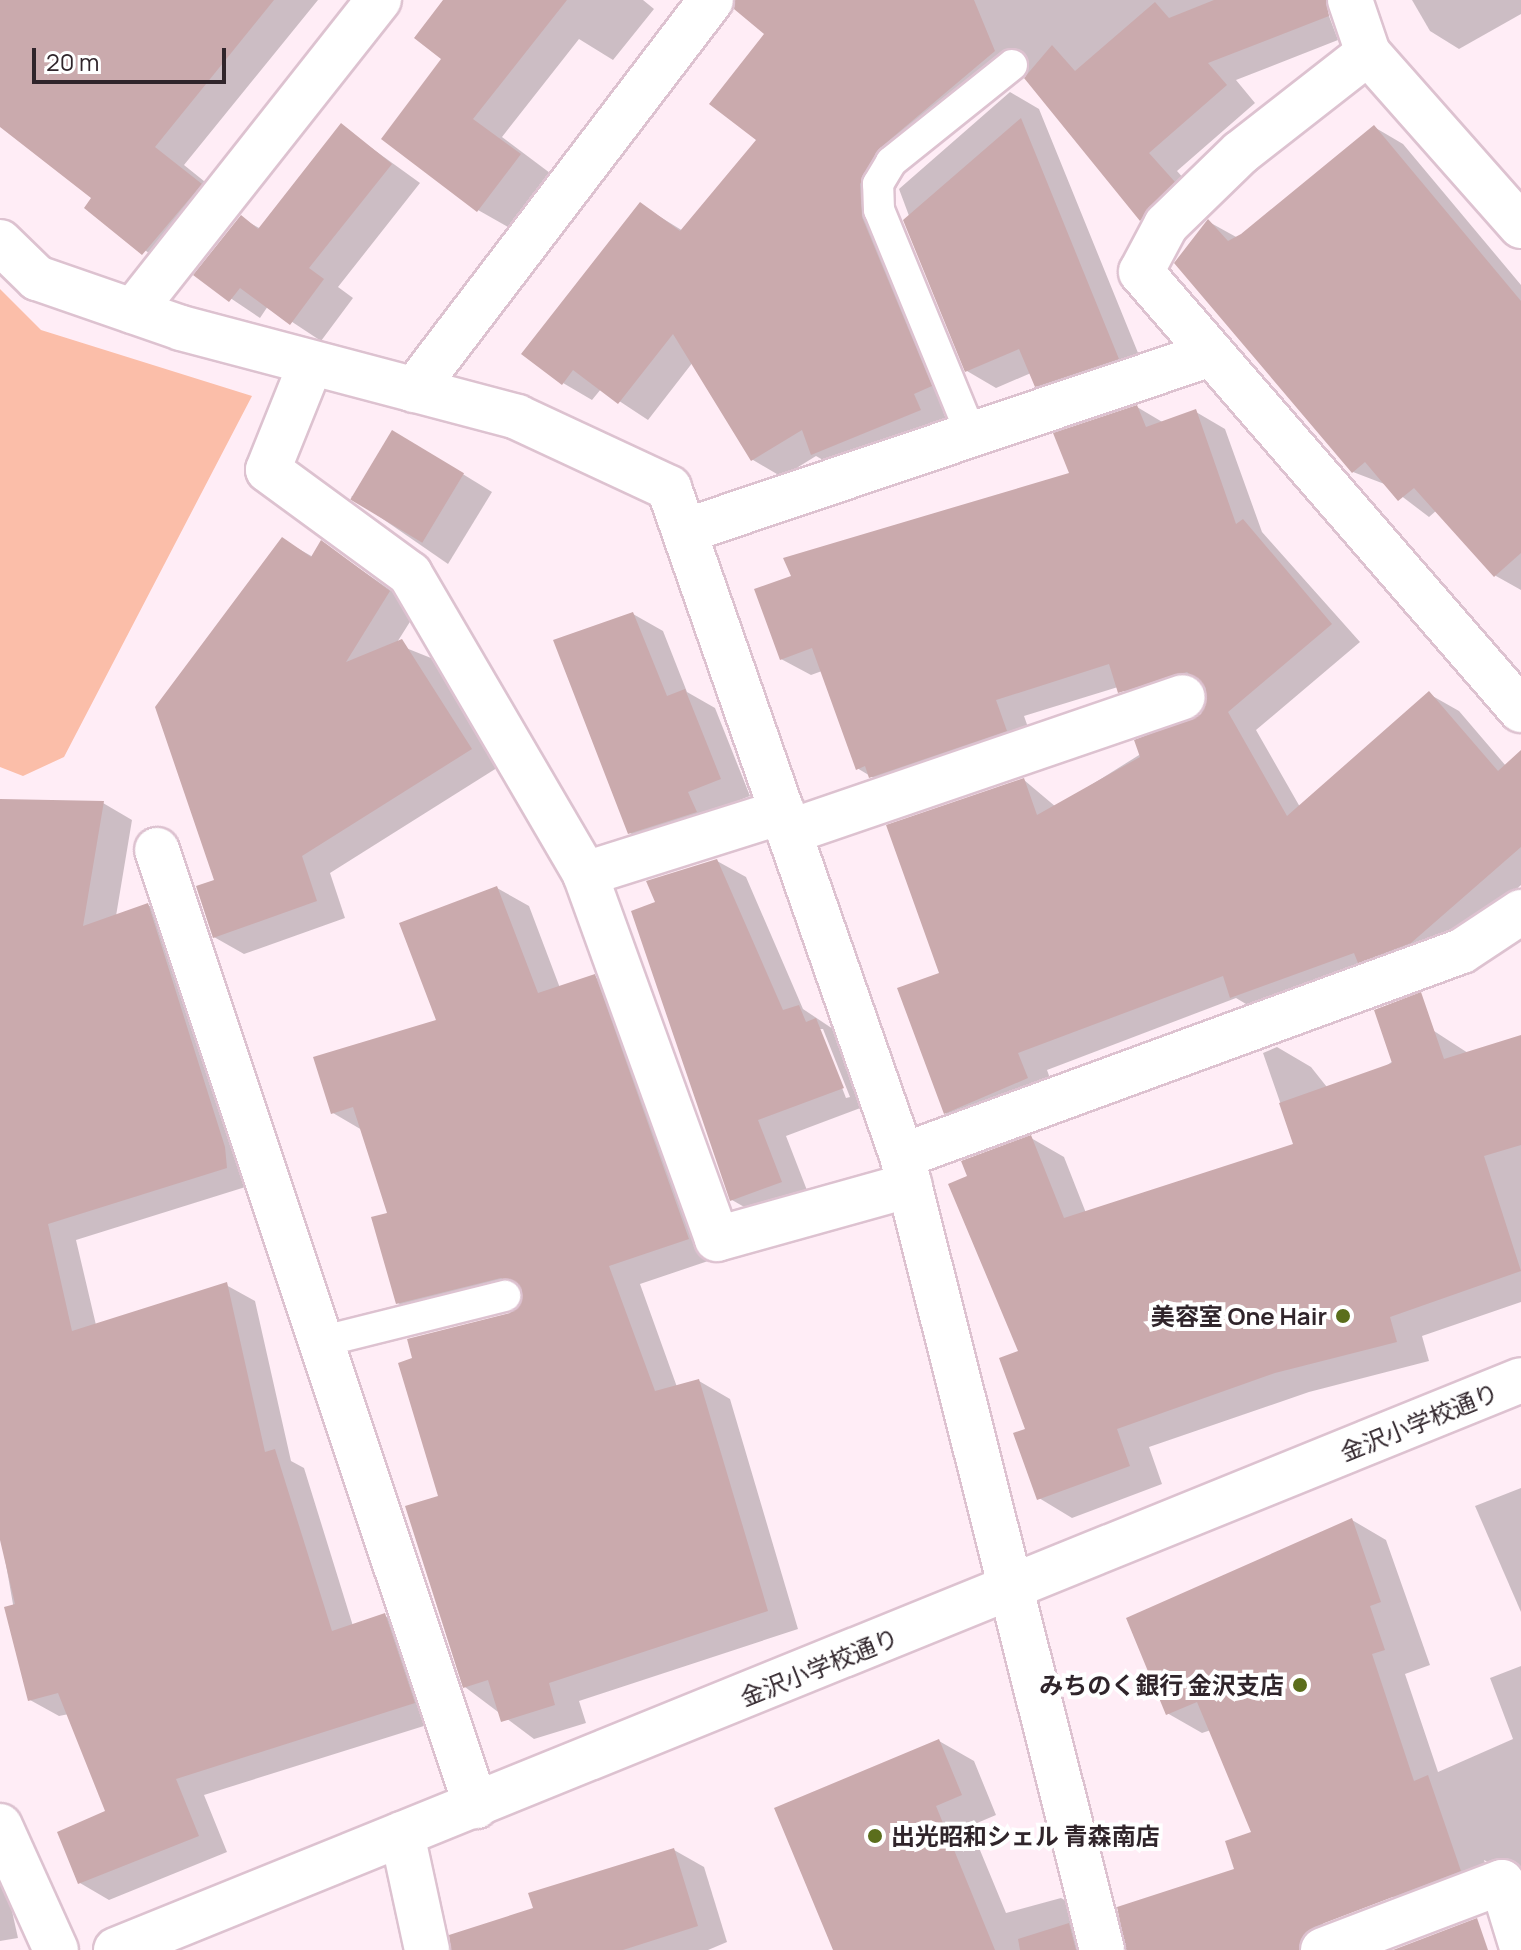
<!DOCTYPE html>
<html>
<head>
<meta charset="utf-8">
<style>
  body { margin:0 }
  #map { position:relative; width:1521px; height:1950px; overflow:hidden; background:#ffedf6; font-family:Manrope,"Noto Sans JP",sans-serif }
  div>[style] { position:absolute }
  .green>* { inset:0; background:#fbbea9 }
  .shadow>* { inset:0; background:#0003 }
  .building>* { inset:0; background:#caaaad; transform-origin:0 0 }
  .roads { filter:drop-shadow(2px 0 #ddc2d0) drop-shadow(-2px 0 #ddc2d0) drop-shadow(0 2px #ddc2d0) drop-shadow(0 -2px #ddc2d0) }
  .service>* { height:30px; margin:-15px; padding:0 15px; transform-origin:15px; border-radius:15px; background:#fff }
  .minor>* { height:44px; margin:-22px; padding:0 22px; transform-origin:22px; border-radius:22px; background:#fff }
  .tertiary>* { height:44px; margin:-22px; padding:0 22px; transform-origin:22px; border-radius:22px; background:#fff }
  .dots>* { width:22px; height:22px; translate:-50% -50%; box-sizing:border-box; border:4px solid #fff; border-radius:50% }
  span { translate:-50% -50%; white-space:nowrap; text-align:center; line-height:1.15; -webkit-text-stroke:8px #fff; paint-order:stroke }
  .poi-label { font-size:24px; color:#30252b; font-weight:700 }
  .right { translate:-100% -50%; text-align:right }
  .left { translate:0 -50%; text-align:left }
  .street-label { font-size:24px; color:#30252b }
  .scale { position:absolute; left:32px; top:48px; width:194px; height:36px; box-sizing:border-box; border:4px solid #30252b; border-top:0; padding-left:10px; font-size:24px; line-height:28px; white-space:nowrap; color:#30252b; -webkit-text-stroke:6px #fff; paint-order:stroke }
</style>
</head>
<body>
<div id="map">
  <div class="green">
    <i style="clip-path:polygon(0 289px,41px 330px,252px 396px,64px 757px,23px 776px,0 767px)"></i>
  </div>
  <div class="shadow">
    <i style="clip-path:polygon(0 0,318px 0,184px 165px,230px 202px,173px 271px,87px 207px,94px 198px,0 124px)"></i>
    <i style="clip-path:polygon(446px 0,643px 0,654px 9px,613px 60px,579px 39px,502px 137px,550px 173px,508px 227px,478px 210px,444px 59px)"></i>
    <i style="clip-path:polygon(831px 0,1323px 0,1338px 40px,1236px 80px,1255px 103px,1177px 171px,1203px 200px,1171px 236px,1141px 219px,1026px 78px,1027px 63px,1019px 58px,909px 165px,889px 201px,960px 403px,943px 411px,949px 427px,842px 471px,816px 456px,782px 477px,753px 460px,693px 362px,648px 420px,601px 389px,592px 400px,563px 383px,641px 205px,683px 231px,758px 140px)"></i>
    <i style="clip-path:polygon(1412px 0,1521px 0,1521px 14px,1459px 49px,1430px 31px)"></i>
    <i style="clip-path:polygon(1010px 92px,1039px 109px,1147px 375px,1066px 402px,1036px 386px,1031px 373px,996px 388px,967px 371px,899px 189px)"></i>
    <i style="clip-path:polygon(341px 126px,420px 183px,338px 287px,353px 298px,321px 341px,268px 306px,260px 318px,196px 275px,241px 218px,261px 229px)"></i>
    <i style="clip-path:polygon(1374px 127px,1403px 144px,1521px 285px,1521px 590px,1496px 576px,1437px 510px,1429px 517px,1387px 485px,1353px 472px,1209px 222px,1238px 238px)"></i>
    <i style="clip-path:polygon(1137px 407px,1164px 423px,1196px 412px,1225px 429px,1262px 532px,1360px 642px,1256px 730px,1300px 807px,1429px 694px,1459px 711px,1506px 766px,1521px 753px,1521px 885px,1430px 963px,1261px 1013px,1236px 998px,1047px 1070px,1056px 1095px,974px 1130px,945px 1113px,941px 974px,1024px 780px,1056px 807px,1203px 715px,1208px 691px,1149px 708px,1118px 687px,1024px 716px,1035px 747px,900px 794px,857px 768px,822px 671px,811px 675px,781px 659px,1072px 474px)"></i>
    <i style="clip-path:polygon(422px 449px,492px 492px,448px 564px,351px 497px)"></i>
    <i style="clip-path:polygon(283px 540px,313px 557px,322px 543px,418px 609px,396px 644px,431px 658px,500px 766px,330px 873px,345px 918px,244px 954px,214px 937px,217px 881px)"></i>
    <i style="clip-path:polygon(633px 614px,663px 631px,687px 692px,715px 708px,750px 796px,717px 809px,726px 829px,660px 850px,630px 833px)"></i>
    <i style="clip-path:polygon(0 801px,103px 803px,132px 820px,116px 916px,148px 905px,177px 922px,255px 1184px,76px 1240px,96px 1325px,226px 1285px,255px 1301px,291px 1461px,304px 1468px,353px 1626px,385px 1616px,414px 1632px,443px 1720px,204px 1795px,227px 1852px,109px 1900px,80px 1883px,108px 1812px,69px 1714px,59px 1716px,30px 1700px,0 1531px)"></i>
    <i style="clip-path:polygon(evenodd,717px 861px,746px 877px,803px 1009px,845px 1037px,871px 1104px,786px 1136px,810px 1198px,760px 1216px,732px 1200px,657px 903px,717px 861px,819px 1029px,823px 1029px,850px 1097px,846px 1098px,819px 1029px)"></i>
    <i style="clip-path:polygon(497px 888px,529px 906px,560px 988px,595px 977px,626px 995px,720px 1257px,640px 1284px,677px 1387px,699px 1381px,730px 1399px,798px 1629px,579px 1701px,586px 1723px,534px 1739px,465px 1687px,511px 1315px,520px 1299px,430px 1322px,398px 1303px,389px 1214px,362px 1130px,333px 1113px,439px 1021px)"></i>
    <i style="clip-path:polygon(1434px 1031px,1468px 1053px,1521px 1037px,1521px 1302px,1422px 1336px,1429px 1361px,1309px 1392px,1149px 1447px,1162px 1484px,1072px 1518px,1039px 1498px,1020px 1352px,969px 1177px,1031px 1138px,1064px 1157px,1086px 1213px,1295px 1145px,1263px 1053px,1277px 1047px,1311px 1067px,1338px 1101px)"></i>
    <i style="clip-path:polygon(1521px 1488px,1521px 1612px,1475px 1506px)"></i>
    <i style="clip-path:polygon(1352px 1520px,1386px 1540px,1430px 1665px,1405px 1674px,1438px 1772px,1513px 1739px,1490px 1678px,1521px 1666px,1521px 1881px,1484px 1860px,1494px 1891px,1427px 1916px,1392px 1896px,1320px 1905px,1328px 1950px,1127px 1950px,1266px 1861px,1211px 1730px,1202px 1733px,1167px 1713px)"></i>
    <i style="clip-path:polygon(939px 1741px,974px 1761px,996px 1815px,970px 1826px,1006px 1913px,1061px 1898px,1096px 1918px,1106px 1950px,835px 1950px)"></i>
    <i style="clip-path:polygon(674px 1850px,704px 1867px,727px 1942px,708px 1950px,516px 1950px,536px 1910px)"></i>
    <i style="clip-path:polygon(0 1857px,18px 1938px,0 1941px)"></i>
  </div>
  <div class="building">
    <i style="clip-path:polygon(0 0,274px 0,155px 147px,202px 184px,142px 255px,84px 208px,91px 198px,0 127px)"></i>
    <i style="clip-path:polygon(443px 0,567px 0,473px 119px,521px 154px,477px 212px,381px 139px,441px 59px,414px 38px)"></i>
    <i style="clip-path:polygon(735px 0,974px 0,995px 51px,880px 148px,860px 184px,862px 217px,932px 386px,914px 394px,921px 410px,811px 455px,802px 430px,751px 461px,673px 334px,618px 404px,573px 370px,562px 385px,521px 354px,640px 202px,680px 231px,756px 140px,709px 104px,764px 34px,734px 9px)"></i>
    <i style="clip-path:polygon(1214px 0,1326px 0,1329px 16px,1208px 63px,1227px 85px,1149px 153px,1175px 182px,1140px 221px,1024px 78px,1052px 45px,1075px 71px,1155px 2px,1169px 18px)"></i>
    <i style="clip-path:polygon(1021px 118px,1119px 359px,1035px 387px,1019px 349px,965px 372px,903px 220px)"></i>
    <i style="clip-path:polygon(341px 123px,392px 164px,309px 268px,324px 279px,290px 325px,240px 288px,229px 302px,193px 275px,241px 215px,258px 229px)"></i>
    <i style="clip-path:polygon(1374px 125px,1521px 301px,1521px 553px,1494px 577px,1414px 488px,1398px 501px,1365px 462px,1352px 473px,1174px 263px,1208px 219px,1228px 241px,1241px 234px)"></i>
    <i style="clip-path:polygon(1137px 405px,1146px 427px,1196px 409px,1236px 524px,1243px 519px,1332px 624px,1228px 712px,1287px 816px,1429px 691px,1498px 771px,1521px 750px,1521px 847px,1411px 943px,1358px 963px,1354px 953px,1230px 998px,1223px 976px,1018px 1053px,1028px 1078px,944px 1114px,897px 988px,939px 973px,886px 825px,1024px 778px,1037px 815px,1140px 757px,1134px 740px,1201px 714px,1206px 688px,1187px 672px,1118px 693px,1109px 664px,996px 700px,1007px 731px,869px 778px,865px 766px,856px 770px,812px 648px,780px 660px,754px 589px,791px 576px,783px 558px,1069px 473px,1053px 433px)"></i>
    <i style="left:392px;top:430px;width:84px;height:81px;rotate:31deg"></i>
    <i style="clip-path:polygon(282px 537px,311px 557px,321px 540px,390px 591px,346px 662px,402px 639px,472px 749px,302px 856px,317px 901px,213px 938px,196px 886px,214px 880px,155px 707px)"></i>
    <i style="clip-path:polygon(633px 612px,667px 696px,685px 689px,721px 779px,688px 792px,697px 812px,628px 834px,553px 640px)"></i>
    <i style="clip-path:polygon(0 799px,104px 801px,83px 926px,148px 903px,225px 1147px,227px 1168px,48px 1224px,72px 1331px,227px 1282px,265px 1452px,275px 1449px,332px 1631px,385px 1613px,415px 1703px,176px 1779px,199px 1836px,78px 1884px,57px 1832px,105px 1811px,58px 1693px,28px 1701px,4px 1607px,15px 1604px,0 1540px)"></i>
    <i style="clip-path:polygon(717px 859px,783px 1010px,799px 1005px,806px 1022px,816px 1018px,844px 1088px,758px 1120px,782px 1182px,730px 1201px,631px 911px,655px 902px,646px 881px)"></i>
    <i style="clip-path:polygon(497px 886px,538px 993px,595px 974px,689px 1239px,609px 1266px,655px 1391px,699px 1379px,768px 1611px,549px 1683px,555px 1705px,501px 1722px,488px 1680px,463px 1688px,405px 1506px,438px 1496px,398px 1363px,412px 1358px,407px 1339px,510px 1313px,522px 1291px,501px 1278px,396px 1304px,371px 1217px,387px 1213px,353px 1107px,331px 1114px,313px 1057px,436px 1020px,399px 923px)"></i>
    <i style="clip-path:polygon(1421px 992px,1444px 1059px,1521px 1035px,1521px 1145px,1484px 1156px,1521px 1271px,1390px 1317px,1397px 1342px,1275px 1373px,1117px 1429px,1130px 1466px,1037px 1500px,1013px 1433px,1025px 1429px,999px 1358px,1018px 1351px,948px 1184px,967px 1176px,961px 1161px,1031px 1135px,1064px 1218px,1293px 1144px,1279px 1103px,1392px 1063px,1374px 1010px)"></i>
    <i style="clip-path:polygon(1352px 1518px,1381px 1602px,1370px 1606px,1385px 1650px,1372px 1654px,1414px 1781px,1428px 1775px,1461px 1871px,1314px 1927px,1299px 1950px,1126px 1950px,1117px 1907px,1234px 1869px,1225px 1841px,1251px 1832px,1197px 1702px,1166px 1715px,1126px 1618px)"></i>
    <i style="clip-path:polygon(939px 1739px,962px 1795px,936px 1806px,995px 1950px,833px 1950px,774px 1808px)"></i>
    <i style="clip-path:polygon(674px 1848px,698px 1926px,623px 1950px,451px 1950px,449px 1935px,533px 1908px,528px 1893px)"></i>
    <i style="clip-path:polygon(1477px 1918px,1488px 1950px,1393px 1950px)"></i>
    <i style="clip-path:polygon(1069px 1923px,1076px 1950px,1020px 1950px,1018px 1939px)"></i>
  </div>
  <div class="roads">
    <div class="service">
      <i style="left:971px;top:434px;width:242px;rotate:-112.3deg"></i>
      <i style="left:879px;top:210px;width:26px;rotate:-92deg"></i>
      <i style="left:878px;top:184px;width:26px;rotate:-59deg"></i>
      <i style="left:891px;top:162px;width:155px;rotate:-38.7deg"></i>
      <i style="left:320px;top:1342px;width:191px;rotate:-14deg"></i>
    </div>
    <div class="minor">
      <i style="left:1350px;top:0;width:56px;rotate:71.2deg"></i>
      <i style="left:1368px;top:53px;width:231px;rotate:48.5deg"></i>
      <i style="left:1368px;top:53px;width:162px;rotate:142deg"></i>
      <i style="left:1240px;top:153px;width:103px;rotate:135.8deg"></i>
      <i style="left:1166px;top:225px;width:53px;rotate:118deg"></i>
      <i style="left:1141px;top:272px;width:580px;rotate:49.06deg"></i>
      <i style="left:0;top:242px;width:52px;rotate:44.2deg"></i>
      <i style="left:37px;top:278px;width:152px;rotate:19.1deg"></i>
      <i style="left:181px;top:328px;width:348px;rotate:14.8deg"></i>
      <i style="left:517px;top:417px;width:168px;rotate:25deg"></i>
      <i style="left:669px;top:488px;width:707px;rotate:70.77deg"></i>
      <i style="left:902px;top:1156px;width:819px;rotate:75.86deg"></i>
      <i style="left:133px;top:311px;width:397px;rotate:-51.7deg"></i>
      <i style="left:311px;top:363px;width:115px;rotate:111.9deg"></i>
      <i style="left:268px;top:470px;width:176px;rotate:36.2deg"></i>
      <i style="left:410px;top:574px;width:347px;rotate:59.7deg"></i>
      <i style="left:585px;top:874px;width:388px;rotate:70.1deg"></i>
      <i style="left:717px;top:1239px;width:200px;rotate:-15.6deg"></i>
      <i style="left:414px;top:390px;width:490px;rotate:-52.7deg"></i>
      <i style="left:688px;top:530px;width:549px;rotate:-18.6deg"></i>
      <i style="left:789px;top:832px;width:416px;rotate:-18.9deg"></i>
      <i style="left:157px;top:850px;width:1008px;rotate:71.55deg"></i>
      <i style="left:585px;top:874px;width:207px;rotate:-17.5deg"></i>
      <i style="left:902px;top:1156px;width:596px;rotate:-20.11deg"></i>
      <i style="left:1462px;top:951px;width:71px;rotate:-33.5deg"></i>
      <i style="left:0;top:1826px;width:136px;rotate:65.7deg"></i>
      <i style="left:402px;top:1834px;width:119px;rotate:77.8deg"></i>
      <i style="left:1323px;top:1950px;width:191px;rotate:-20.8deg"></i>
      <i style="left:1502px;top:1882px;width:65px;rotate:73deg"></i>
    </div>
    <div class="tertiary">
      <i style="left:116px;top:1950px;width:1516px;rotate:-22.08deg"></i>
    </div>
  </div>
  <div class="dots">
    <i style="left:1343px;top:1316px;background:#5b6e1c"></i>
    <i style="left:1300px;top:1685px;background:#5b6e1c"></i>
    <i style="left:875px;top:1836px;background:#5b6e1c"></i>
  </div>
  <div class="poi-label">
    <span class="right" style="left:1327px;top:1316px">美容室 One Hair</span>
    <span class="right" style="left:1284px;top:1685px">みちのく銀行 金沢支店</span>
    <span class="left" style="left:891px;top:1836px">出光昭和シェル 青森南店</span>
  </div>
  <div class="street-label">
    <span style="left:1419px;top:1422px;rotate:-22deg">金沢小学校通り</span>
    <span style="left:819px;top:1667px;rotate:-22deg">金沢小学校通り</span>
  </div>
  <div class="scale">20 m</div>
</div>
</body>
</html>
